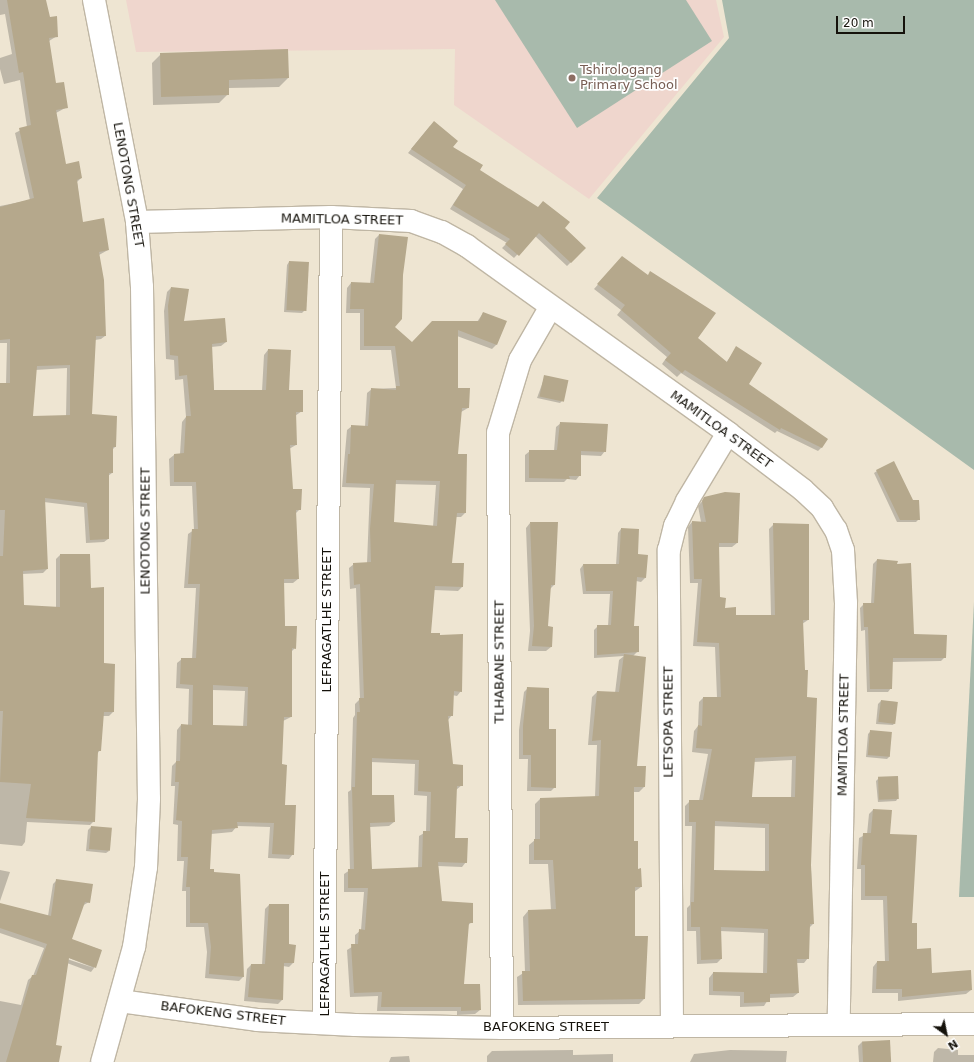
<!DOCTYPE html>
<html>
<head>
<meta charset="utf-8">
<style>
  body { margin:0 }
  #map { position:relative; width:974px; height:1062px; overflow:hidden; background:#eee5d2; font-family:"DejaVu Sans",sans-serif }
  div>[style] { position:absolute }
  .education>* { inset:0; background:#efd6cd }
  .green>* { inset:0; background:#a8baac }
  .shadow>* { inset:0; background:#0003 }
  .building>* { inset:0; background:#b5a88c; transform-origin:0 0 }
  .roads { filter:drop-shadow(1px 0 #bfb6a4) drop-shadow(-1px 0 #bfb6a4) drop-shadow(0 1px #bfb6a4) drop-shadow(0 -1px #bfb6a4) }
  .minor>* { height:22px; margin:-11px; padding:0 11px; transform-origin:11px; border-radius:11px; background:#fff }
  .dots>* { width:11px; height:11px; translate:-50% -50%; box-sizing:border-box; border:2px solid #fff; border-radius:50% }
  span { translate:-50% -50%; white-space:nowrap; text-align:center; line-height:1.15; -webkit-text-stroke:3.5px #fff; paint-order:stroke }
  .education-label { font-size:13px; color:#785e54 }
  .left { translate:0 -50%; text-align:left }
  .street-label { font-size:13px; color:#15120b }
  .north { position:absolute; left:926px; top:1014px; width:40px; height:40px; -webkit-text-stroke:3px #fff; paint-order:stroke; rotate:147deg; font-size:11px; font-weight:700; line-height:16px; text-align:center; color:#15120b }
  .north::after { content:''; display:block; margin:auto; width:14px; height:18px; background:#15120b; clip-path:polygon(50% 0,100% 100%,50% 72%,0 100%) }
  .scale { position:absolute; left:836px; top:16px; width:69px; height:18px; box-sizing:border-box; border:2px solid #15120b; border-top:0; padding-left:5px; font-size:12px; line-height:14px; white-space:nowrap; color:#15120b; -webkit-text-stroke:3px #fff; paint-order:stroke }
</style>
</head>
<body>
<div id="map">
  <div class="education">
    <i style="clip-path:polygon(126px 0,716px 0,724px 37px,589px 199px,454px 105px,455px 49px,136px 52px)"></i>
  </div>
  <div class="green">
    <i style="clip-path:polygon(495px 0,686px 0,712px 41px,577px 128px)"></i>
    <i style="clip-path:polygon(722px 0,974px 0,974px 470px,597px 198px,729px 38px)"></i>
    <i style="clip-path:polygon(974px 602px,974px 897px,959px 897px)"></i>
  </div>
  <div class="shadow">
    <i style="clip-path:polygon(evenodd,0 0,45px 0,49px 18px,57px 36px,49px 41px,55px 84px,67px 107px,56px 113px,65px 165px,81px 178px,77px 182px,82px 223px,108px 250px,99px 255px,105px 336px,101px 339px,95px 340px,91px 415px,115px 447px,112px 450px,112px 473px,108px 476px,108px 539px,104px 542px,86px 543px,84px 507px,44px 502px,47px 569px,43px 573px,22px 574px,23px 606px,56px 608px,56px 559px,60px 555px,90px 589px,113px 712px,109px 716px,102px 716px,100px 750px,97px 754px,94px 821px,90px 825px,27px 822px,25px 842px,22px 846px,0 844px,0 384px,6px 384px,7px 343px,0 343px,0 206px,30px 200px,15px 133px,27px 127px,20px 80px,4px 84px,0 69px,0 58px,12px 54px,5px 14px,0 15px,0 0,67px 368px,66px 416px,32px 417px,35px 370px,67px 368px)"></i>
    <i style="clip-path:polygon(161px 54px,288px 78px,279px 87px,228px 88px,228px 94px,219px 103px,153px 105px,152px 63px)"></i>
    <i style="clip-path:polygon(430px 126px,479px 171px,564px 228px,585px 248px,567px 266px,535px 236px,514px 258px,502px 248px,507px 243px,450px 209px,463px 189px,408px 153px)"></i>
    <i style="clip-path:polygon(evenodd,379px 235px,394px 328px,412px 344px,477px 322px,483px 313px,505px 322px,496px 345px,492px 349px,457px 336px,457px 389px,468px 408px,461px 412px,457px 455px,465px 513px,461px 517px,455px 517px,451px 564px,462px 587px,458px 591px,434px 590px,429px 634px,461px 691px,457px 696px,452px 695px,452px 715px,448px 720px,452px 765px,462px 785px,456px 790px,454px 838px,466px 862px,462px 867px,438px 866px,441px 902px,472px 922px,467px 926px,463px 985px,480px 1010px,475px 1014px,457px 1015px,457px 1011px,377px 1011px,378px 996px,350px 997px,347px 950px,355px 945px,355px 935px,361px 930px,364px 892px,344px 892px,344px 874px,350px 870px,348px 792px,351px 790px,353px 718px,355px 715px,355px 704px,360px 699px,356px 588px,350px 589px,349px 568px,354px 564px,367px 563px,370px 488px,342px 487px,347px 430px,352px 426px,365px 427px,367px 393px,372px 389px,396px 388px,391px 350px,360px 350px,360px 313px,346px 313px,347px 288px,351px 283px,370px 284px,375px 239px,379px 235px,395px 484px,436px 485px,433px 527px,393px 523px,395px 484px,379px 235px,371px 762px,415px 764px,414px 795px,427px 796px,426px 832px,419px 836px,418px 868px,371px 870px,370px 827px,389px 826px,394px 822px,371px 796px,371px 762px)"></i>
    <i style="clip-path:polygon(619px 261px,697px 339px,726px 363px,737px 347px,747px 384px,822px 447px,818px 451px,777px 431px,775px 433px,681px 373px,677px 377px,662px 364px,667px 357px,617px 315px,621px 310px,594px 289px)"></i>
    <i style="clip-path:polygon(289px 262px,305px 310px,302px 313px,284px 312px,287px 265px)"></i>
    <i style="clip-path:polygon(evenodd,171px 288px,183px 322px,226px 342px,221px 346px,211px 347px,214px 391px,262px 391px,264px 355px,268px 350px,288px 391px,302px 411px,295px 416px,296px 445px,289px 449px,292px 490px,300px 509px,295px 514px,298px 579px,293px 583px,283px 583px,285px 627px,295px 648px,291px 652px,291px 717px,283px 721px,281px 765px,284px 806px,293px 854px,289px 859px,268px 858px,270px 827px,237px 826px,232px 832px,211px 834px,209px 870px,213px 873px,239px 875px,243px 977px,239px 981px,205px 978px,207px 952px,204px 927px,186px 927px,186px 891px,182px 891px,184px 861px,177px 861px,178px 825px,173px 824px,175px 786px,171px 786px,172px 766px,176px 762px,177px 730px,181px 725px,188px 725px,189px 689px,176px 688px,177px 663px,182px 659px,192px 659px,196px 588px,184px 588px,188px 534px,194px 530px,192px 486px,170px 486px,169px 459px,174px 455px,180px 454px,182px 422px,186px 417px,183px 379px,175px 380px,174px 360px,166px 359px,164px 311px,167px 292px,171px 288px,212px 690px,245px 691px,243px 727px,212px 726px,212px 690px)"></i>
    <i style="clip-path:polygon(545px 376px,562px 401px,560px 403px,537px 398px)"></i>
    <i style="clip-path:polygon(561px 423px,605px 451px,601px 456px,580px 455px,580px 475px,576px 480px,567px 479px,564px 482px,525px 482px,525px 455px,530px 451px,554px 451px,556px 427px)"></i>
    <i style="clip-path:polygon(877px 471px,912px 501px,919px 519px,916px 522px,897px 522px,874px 473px)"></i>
    <i style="clip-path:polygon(evenodd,739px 494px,737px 543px,732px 547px,718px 547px,719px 598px,724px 609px,735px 616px,771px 616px,769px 529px,774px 524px,808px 620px,802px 624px,813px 924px,809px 928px,808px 958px,804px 963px,797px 963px,798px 993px,793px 997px,769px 998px,764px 1006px,740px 1007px,740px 996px,709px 995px,709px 978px,713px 973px,763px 974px,764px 933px,720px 931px,721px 959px,717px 963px,697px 964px,696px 931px,687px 931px,687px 908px,690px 905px,692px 826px,685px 826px,685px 806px,690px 801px,699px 801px,708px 754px,692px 752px,694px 731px,698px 726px,699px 702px,703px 698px,717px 698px,715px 647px,693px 646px,698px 583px,690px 583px,688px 527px,692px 522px,701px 522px,698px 506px,705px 498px,739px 494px,792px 760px,791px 798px,751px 798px,753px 762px,792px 760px,739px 494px,714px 826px,765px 828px,765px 872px,713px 871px,714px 826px)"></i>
    <i style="clip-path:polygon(530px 523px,554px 585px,550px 589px,547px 627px,551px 647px,546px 651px,528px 651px,530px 631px,526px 528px)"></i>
    <i style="clip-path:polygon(621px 529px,637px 555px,645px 578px,641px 582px,636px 581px,633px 626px,638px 651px,633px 656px,636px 767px,644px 787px,639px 792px,633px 792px,633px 842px,641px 887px,634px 892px,634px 937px,644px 999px,639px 1004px,518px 1005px,517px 977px,525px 972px,523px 917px,528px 911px,551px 910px,548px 864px,529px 864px,529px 845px,535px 840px,535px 804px,540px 799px,595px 797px,597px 745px,588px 745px,592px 697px,597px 692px,615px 693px,619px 660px,624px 656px,594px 658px,594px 630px,598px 626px,608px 626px,610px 594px,583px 594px,580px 569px,583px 565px,616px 565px,618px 533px)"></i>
    <i style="clip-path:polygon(877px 560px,896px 565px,913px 635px,945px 657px,941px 661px,892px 662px,891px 688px,888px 692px,867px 692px,865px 630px,861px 631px,860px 608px,864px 604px,871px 604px,873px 564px)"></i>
    <i style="clip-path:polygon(528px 688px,548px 730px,555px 787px,551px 791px,527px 791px,528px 759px,519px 759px,519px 730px,524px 692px)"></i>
    <i style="clip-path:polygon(881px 701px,897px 702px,895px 722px,893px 725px,876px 724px,878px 704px)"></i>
    <i style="clip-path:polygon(870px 732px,890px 756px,887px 759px,866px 757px,868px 734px)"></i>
    <i style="clip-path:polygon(879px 778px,898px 798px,896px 801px,878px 802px,876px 781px)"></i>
    <i style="clip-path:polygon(873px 810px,889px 835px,916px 950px,931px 974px,971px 990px,966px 994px,898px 1001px,898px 993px,872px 993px,873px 967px,877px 962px,885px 962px,883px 900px,861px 900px,861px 869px,857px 869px,859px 838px,867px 834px,869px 814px)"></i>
    <i style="clip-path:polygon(91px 827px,109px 851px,106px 853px,86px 851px,88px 830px)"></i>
    <i style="clip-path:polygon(0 870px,10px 872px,0 901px)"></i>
    <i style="clip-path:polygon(57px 880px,92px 885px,89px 902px,82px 906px,70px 939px,101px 950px,94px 968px,64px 956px,64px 958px,94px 968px,91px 972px,67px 963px,55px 1046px,60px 1046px,58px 1062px,0 1062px,0 1001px,21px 1005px,28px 980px,33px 976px,44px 948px,0 933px,0 904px,48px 916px,53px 884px)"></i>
    <i style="clip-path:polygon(269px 905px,293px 963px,289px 967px,283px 966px,282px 1000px,278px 1004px,244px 1001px,247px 969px,251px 965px,262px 965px,265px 909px)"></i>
    <i style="clip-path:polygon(862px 1042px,890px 1062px,859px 1062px,858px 1046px)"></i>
    <i style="clip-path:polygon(938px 1048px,958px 1050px,958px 1055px,974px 1055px,974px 1062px,933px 1062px,934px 1052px)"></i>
    <i style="clip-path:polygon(573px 1050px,573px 1055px,613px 1054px,613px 1062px,487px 1062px,487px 1056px,492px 1051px)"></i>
    <i style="clip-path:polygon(730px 1050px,787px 1051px,786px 1062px,690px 1062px,694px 1054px)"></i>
    <i style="clip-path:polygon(409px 1056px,410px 1062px,389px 1062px,391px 1057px)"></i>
  </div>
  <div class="building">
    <i style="clip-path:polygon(evenodd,7px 0,46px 0,50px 17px,57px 16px,58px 37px,49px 38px,56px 83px,64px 82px,68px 108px,56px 110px,66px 164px,79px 161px,82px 178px,77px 180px,83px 222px,104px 218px,109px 250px,99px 252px,104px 280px,106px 336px,96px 336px,92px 414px,117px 416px,116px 447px,113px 447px,113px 473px,109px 473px,109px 539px,90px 540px,87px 503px,45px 498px,48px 569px,23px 571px,24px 605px,60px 607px,60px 554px,90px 554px,91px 588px,104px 587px,104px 663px,115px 664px,114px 712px,104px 712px,101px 751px,98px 751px,95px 822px,26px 818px,31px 784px,0 782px,3px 711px,0 711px,0 556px,3px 556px,5px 510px,0 510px,0 383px,10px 383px,10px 339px,0 340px,0 207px,34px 198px,19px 128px,31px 125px,23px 72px,19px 73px,7px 0,70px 365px,70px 415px,33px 416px,37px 366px,70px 365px)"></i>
    <i style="clip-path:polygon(288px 49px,289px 78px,229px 80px,229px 95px,161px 97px,160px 53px)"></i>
    <i style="clip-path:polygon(434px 121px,458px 141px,453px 147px,483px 165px,480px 170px,538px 207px,543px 201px,570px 222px,565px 228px,586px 248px,571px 263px,539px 233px,519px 256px,505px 244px,510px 239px,453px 205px,466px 185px,411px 149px)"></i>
    <i style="clip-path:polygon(evenodd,379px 234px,408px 237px,403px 275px,402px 319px,395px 327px,412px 342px,432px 321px,479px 321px,483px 312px,507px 321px,497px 345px,458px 330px,458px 388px,470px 388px,469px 408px,462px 408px,458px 454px,467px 454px,466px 513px,457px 513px,452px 563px,464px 563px,463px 587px,435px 586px,431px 633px,440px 633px,440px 635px,463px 634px,462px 692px,454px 691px,453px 716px,448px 716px,453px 764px,463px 765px,463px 786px,457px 786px,455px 838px,468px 838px,467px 863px,438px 862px,442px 901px,473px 903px,473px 923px,469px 923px,464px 984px,480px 984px,481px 1010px,461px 1011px,461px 1007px,381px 1007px,382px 992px,354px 993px,351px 944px,358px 944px,359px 929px,365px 930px,368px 888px,348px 888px,348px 869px,354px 869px,352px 787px,355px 787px,357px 712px,360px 712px,359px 698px,364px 698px,360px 584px,354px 585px,353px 563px,371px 562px,370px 529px,374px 484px,346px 483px,348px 454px,350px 454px,351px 425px,368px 426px,371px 388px,396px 390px,396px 386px,400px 386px,395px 346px,364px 346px,364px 309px,350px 309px,351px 282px,374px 283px,379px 234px,396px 480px,440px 481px,437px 526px,394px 522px,396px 480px,379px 234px,372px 758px,419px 760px,418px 791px,431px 792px,430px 831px,423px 831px,422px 867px,372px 869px,370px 823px,395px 822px,394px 795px,372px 795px,372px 758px)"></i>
    <i style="clip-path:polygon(622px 256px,648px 275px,650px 271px,716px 313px,698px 338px,727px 362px,736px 346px,762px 363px,749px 384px,828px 439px,822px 448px,781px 428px,780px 430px,685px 370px,682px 373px,665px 360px,671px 353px,621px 310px,625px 305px,597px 284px)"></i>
    <i style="left:289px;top:261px;width:20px;height:49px;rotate:3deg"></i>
    <i style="clip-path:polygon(evenodd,171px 287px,189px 289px,184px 321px,225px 318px,227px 342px,212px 344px,214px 390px,266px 390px,268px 349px,291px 350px,289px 390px,303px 390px,303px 412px,296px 412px,297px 445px,290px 445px,293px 489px,302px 489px,301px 510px,296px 510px,299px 579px,284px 579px,285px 626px,297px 626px,296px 649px,292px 648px,292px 717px,284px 717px,282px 764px,287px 765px,285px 805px,296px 805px,294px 855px,272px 854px,274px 823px,237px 822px,238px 828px,212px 830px,210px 869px,214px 869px,214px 872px,240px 874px,244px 977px,209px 974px,211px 947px,208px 923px,190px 923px,190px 887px,186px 887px,188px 857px,181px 857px,182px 821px,176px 820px,179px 782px,175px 782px,176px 761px,180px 761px,181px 724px,192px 725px,193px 685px,180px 684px,181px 658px,196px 658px,200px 584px,188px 584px,192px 529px,198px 529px,196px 482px,174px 482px,174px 454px,184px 453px,186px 416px,191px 416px,187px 375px,179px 376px,178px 356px,170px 355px,168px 306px,171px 287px,213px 685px,248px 687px,247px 726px,213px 725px,213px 685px)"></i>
    <i style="left:544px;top:375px;width:25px;height:22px;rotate:12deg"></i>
    <i style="clip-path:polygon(560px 422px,608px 424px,606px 452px,581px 451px,581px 476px,569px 476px,570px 479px,529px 478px,529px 450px,557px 450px)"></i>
    <i style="clip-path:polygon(894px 461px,913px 500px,919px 500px,920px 520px,900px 520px,876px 470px)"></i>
    <i style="clip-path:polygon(evenodd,725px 492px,740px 493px,738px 543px,719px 543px,720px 597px,726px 598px,725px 608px,736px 607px,736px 615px,775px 615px,773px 523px,809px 524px,809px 620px,803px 620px,805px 670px,808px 670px,807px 697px,817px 698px,811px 865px,814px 924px,810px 924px,809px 959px,797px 959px,799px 993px,770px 994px,770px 1002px,744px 1003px,744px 992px,713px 991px,713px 972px,767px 973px,768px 929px,721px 927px,722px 959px,701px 960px,700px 927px,691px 927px,691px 902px,694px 902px,696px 822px,689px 822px,689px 800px,703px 800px,712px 749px,696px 748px,698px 725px,702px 726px,703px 697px,721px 697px,719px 643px,697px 642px,702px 579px,694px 579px,692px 521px,706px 522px,702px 501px,704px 497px,725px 492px,796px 756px,795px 797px,752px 797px,755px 758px,796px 756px,725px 492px,715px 821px,769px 824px,769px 871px,714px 870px,715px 821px)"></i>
    <i style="clip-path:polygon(530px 522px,558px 522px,555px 585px,551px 585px,548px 626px,553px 627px,552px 647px,532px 646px,534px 626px)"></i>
    <i style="clip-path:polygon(621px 528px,639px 529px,638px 554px,648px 555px,646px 578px,637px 577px,634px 626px,639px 626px,639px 652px,597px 655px,597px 625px,611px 625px,613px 591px,586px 591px,583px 564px,619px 564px)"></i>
    <i style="clip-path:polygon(877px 559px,898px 561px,897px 564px,911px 563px,914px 634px,947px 635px,946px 658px,893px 658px,892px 689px,870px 689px,868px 627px,864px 627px,863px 603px,874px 603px)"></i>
    <i style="clip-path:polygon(624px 654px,646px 657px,637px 766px,646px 766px,645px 787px,634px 787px,634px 841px,638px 841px,638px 869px,641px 868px,642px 887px,635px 887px,635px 936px,648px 936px,645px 999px,523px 1001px,522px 971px,530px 971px,528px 910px,556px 909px,553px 860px,534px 860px,534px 839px,540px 839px,540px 798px,599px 796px,601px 740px,592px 741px,597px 691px,619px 692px)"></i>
    <i style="clip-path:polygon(527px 687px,549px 688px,549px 729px,556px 729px,556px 788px,531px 787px,531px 755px,523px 755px,523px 726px)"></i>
    <i style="left:881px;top:700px;width:17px;height:22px;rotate:7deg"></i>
    <i style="left:870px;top:730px;width:22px;height:25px;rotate:5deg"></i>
    <i style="left:898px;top:776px;width:23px;height:20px;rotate:88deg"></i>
    <i style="clip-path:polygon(873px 809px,892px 810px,890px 834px,917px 835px,912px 923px,917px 923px,917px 949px,931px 948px,932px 973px,971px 970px,972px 990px,902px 997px,902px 989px,876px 989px,877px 961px,889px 961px,887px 896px,865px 896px,865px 865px,861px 865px,863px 833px,871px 833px)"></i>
    <i style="left:91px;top:826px;width:21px;height:23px;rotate:5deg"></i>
    <i style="clip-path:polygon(56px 879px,93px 884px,90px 903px,85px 902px,72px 939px,102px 950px,96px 968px,69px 958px,56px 1045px,62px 1046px,59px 1062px,6px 1062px,32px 975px,36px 975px,47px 944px,0 928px,0 903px,51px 916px)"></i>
    <i style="clip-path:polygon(269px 904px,289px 904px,289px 944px,296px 945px,294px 963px,284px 963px,283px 1000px,248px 997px,251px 964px,265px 964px)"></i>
    <i style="left:890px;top:1040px;width:22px;height:28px;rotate:87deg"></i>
  </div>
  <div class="roads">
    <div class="minor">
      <i style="left:94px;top:0;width:226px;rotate:79deg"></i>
      <i style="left:137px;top:222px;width:65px;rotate:85.6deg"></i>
      <i style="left:142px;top:287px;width:512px;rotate:89.22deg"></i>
      <i style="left:149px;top:799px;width:68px;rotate:92.5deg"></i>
      <i style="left:146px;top:867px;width:81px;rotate:98.5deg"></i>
      <i style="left:134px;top:947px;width:119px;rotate:105.5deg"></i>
      <i style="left:137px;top:222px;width:194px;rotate:-1.5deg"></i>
      <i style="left:331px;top:217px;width:80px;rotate:2.9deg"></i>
      <i style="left:411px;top:221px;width:33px;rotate:20deg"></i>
      <i style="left:442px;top:232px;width:29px;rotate:29deg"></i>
      <i style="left:467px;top:246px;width:321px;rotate:35.6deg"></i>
      <i style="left:728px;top:433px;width:94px;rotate:37.2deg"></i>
      <i style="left:803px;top:490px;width:26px;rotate:43deg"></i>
      <i style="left:822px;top:508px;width:26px;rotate:58deg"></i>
      <i style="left:836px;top:530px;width:21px;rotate:71deg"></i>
      <i style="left:843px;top:550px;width:53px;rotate:86.8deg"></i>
      <i style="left:846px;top:603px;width:421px;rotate:91deg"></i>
      <i style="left:120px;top:1001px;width:138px;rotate:7.9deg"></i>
      <i style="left:257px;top:1020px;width:98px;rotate:2.9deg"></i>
      <i style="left:355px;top:1025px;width:147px;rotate:1.2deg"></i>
      <i style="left:502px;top:1028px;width:472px;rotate:-0.5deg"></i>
      <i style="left:324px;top:1023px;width:806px;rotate:-89.5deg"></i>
      <i style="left:672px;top:1026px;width:476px;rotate:-90.4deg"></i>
      <i style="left:669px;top:550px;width:25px;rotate:-76deg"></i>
      <i style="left:675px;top:526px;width:28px;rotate:-64deg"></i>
      <i style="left:687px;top:501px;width:79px;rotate:-58.9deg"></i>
      <i style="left:502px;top:1028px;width:595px;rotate:-90.39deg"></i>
      <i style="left:498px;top:433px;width:76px;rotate:-73.2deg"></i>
      <i style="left:520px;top:360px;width:60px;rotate:-60deg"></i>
    </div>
  </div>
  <div class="dots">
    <i style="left:572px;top:78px;background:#8d6e63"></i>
  </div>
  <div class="education-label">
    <span class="left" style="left:580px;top:78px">Tshirologang<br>Primary School</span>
  </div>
  <div class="street-label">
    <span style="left:128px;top:185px;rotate:80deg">LENOTONG STREET</span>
    <span style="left:342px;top:220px;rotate:1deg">MAMITLOA STREET</span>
    <span style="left:721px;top:430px;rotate:36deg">MAMITLOA STREET</span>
    <span style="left:146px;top:531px;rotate:-90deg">LENOTONG STREET</span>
    <span style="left:327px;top:620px;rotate:-90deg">LEFRAGATLHE STREET</span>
    <span style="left:500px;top:662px;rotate:-90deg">TLHABANE STREET</span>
    <span style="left:669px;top:722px;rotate:-90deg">LETSOPA STREET</span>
    <span style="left:844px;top:735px;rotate:-89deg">MAMITLOA STREET</span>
    <span style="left:325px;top:944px;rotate:-90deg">LEFRAGATLHE STREET</span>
    <span style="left:223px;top:1014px;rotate:7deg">BAFOKENG STREET</span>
    <span style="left:546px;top:1027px">BAFOKENG STREET</span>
  </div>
  <div class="north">N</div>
  <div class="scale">20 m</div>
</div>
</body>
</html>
